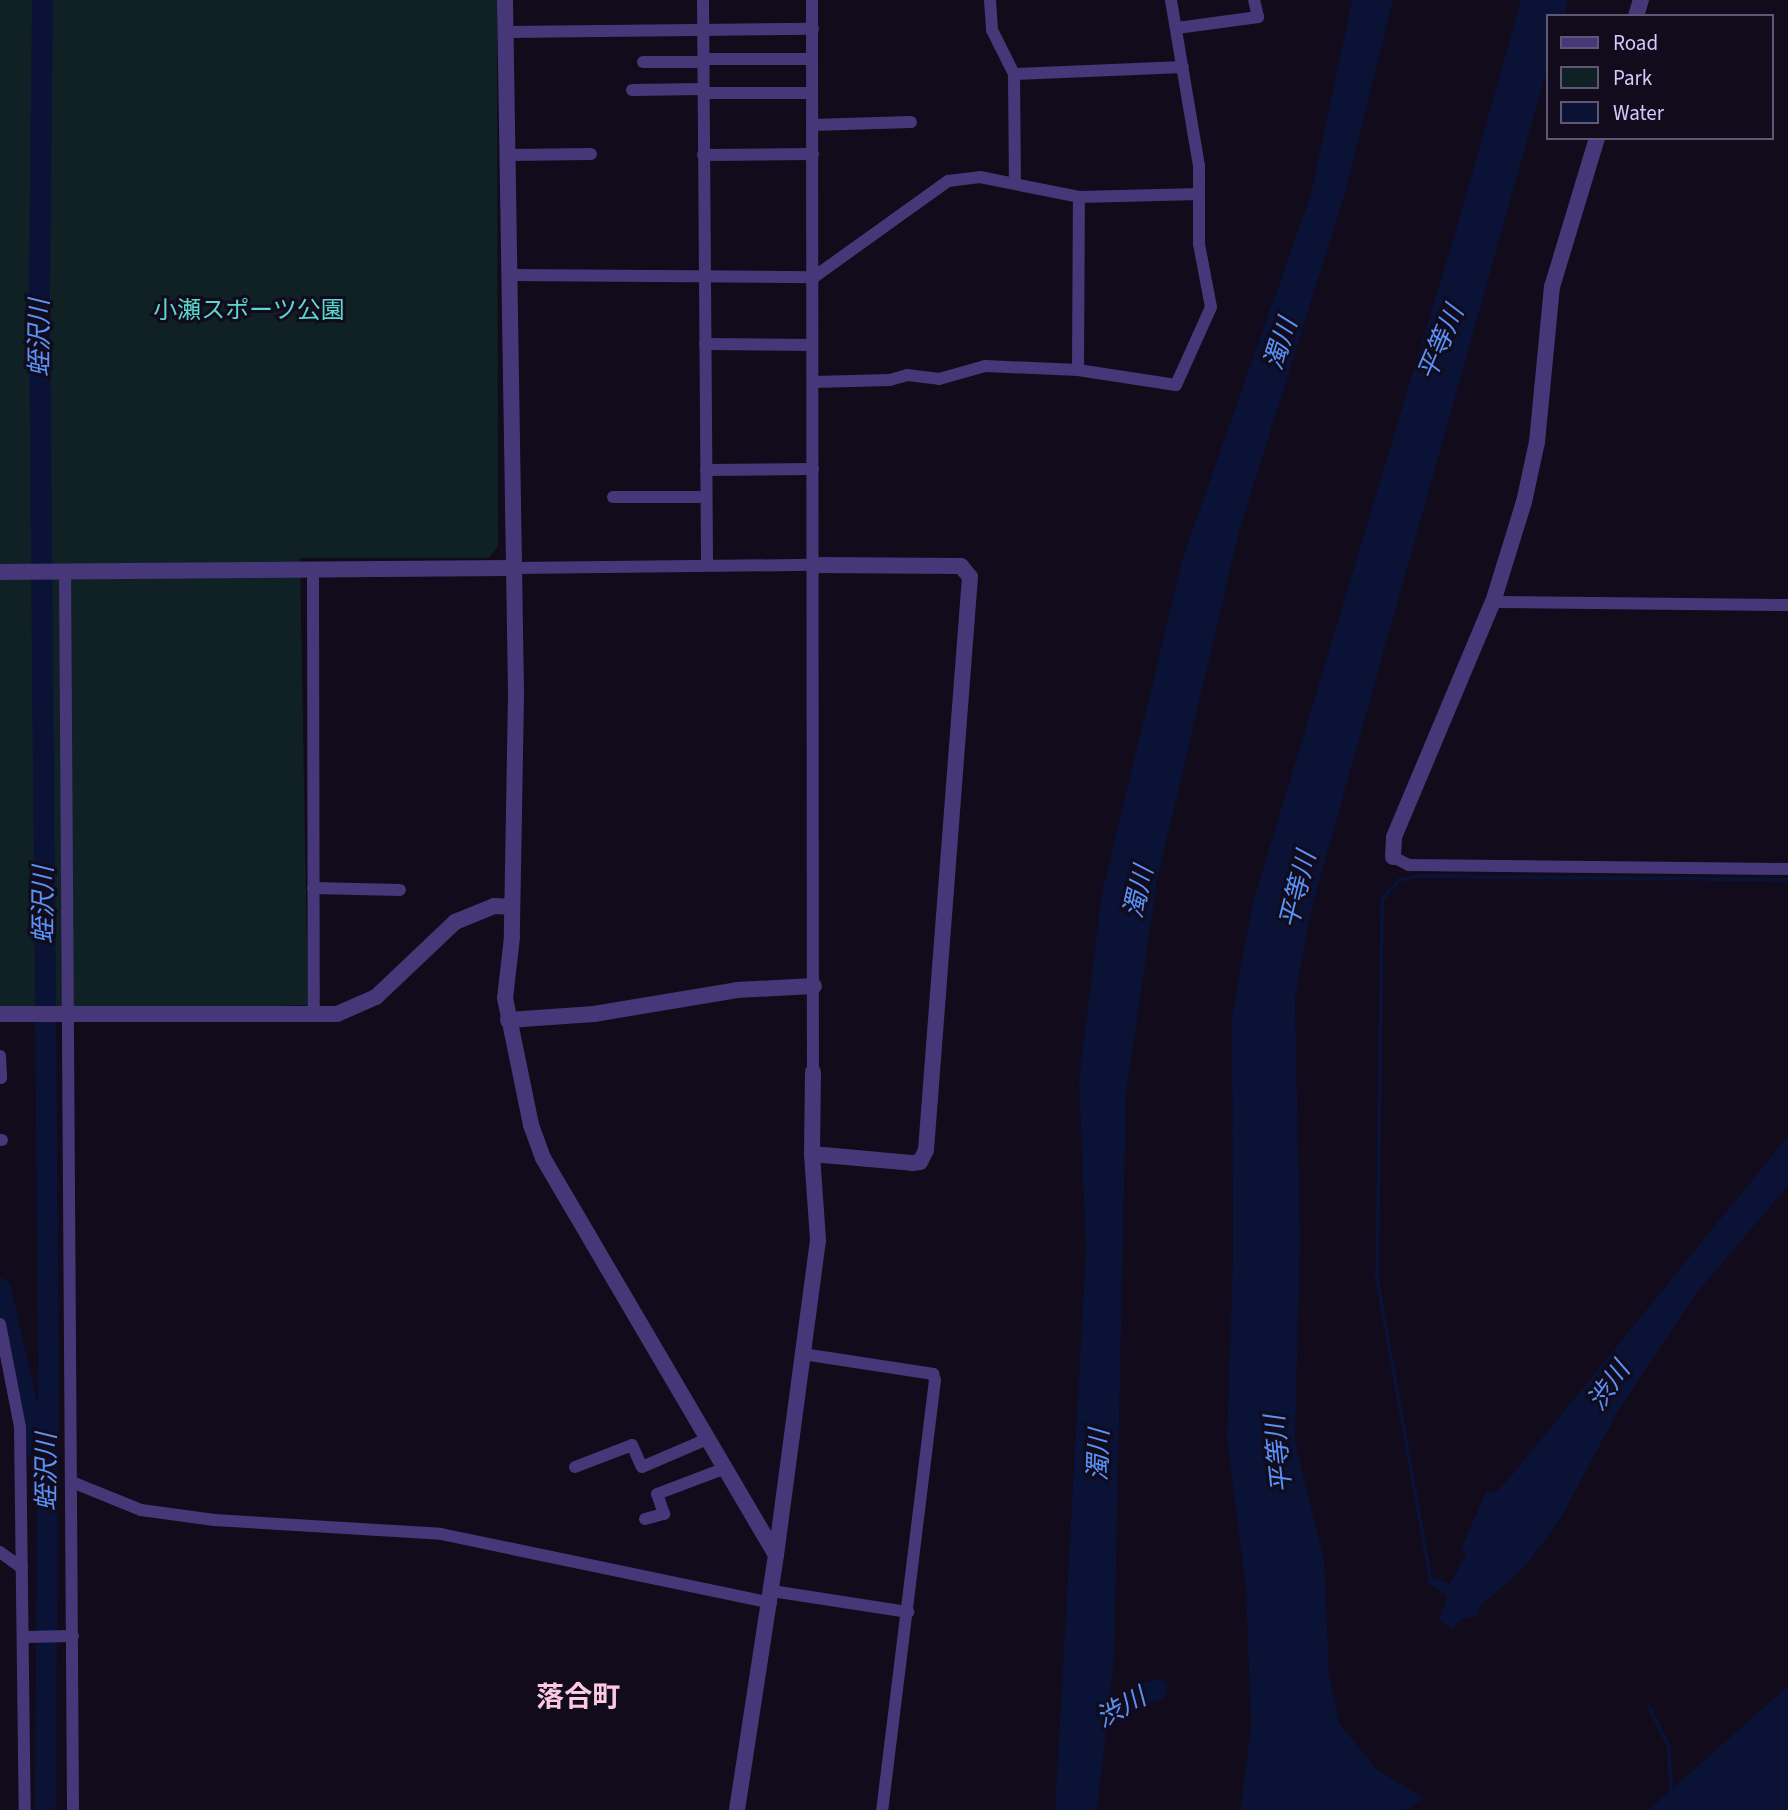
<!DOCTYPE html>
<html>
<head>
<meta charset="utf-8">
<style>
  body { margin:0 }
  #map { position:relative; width:1788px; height:1810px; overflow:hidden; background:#110b1b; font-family:"Source Sans 3","Noto Sans JP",sans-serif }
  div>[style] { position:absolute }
  .green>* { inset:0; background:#0f2124 }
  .water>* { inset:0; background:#0a1235 }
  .stream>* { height:3.5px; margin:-1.75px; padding:0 1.75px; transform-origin:1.75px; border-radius:1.75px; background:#0a1235 }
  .river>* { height:21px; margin:-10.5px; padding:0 10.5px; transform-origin:10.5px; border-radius:10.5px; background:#0a1235 }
  .minor>* { height:12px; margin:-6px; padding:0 6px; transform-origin:6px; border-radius:6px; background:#463878 }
  .tertiary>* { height:16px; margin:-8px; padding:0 8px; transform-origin:8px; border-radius:8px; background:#463878 }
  span { translate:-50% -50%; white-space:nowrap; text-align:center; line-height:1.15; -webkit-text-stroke:6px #110b1b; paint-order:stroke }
  .park-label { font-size:24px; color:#58d8cf }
  .water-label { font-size:26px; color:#5993f9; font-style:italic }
  .quarter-label { font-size:28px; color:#fdc9e1; font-weight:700 }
  .legend { position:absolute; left:1546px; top:14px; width:228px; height:126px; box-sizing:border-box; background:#110b1b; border:2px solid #605675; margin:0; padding:9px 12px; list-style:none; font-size:21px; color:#d7c7fd }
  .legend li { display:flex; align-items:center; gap:14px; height:35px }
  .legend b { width:35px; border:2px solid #605675 }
</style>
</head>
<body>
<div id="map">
  <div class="green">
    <i style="clip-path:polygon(0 0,497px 0,498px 546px,489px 558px,300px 558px,308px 1005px,0 1013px)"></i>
  </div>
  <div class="water">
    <i style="clip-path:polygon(1352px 0,1393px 0,1345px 193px,1239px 532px,1157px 881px,1126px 1095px,1114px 1660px,1097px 1810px,1055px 1810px,1086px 1250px,1079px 1080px,1102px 893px,1183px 557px,1311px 194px)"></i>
    <i style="clip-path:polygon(1521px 0,1568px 0,1564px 16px,1548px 16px,1548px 66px,1309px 918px,1295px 999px,1300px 1241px,1295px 1441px,1324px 1559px,1329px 1674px,1339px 1723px,1376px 1769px,1424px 1798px,1406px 1810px,1240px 1810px,1251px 1728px,1246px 1588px,1227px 1438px,1233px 1254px,1232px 1016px,1252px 906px,1461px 213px)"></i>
    <i style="clip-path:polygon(1788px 1136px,1788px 1186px,1699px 1290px,1662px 1344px,1617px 1413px,1561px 1518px,1527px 1564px,1480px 1607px,1477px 1617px,1463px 1618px,1452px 1629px,1439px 1620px,1447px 1596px,1425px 1581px,1432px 1577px,1450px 1584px,1466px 1554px,1461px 1549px,1487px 1490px,1495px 1493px,1508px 1480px)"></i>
    <i style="clip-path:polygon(1788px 1686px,1788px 1810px,1648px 1810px,1672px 1789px)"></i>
  </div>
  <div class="stream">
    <i style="left:1431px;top:1582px;width:307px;rotate:-100.1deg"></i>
    <i style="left:1377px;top:1280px;width:380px;rotate:-89.2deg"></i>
    <i style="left:1382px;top:900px;width:26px;rotate:-50deg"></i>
    <i style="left:1399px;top:880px;width:21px;rotate:-11deg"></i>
    <i style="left:1420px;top:876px;width:368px;rotate:0.6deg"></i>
    <i style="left:1649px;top:1706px;width:45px;rotate:63.4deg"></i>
    <i style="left:1669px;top:1746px;width:47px;rotate:86.3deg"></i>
  </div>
  <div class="river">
    <i style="left:42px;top:0;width:311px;rotate:90.6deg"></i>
    <i style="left:39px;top:311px;width:1045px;rotate:89.51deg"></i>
    <i style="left:48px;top:1356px;width:454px;rotate:90.4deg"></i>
    <i style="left:0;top:1288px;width:166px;rotate:77.1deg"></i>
    <i style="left:1085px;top:1729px;width:66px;rotate:-33.2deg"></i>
    <i style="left:1140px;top:1693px;width:17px;rotate:-13deg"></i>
  </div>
  <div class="minor">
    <i style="left:703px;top:0;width:563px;rotate:89.59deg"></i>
    <i style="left:812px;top:0;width:1072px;rotate:89.95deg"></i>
    <i style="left:990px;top:0;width:30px;rotate:86deg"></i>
    <i style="left:992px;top:30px;width:49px;rotate:63.4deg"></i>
    <i style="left:1014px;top:74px;width:110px;rotate:89.5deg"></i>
    <i style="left:1177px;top:28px;width:82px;rotate:-7.7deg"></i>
    <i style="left:1258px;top:17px;width:17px;rotate:-103deg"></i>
    <i style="left:506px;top:32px;width:307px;rotate:-0.6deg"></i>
    <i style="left:703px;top:59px;width:109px"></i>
    <i style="left:643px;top:62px;width:60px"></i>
    <i style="left:1014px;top:74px;width:169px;rotate:-2.4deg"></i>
    <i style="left:632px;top:90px;width:71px;rotate:-0.8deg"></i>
    <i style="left:703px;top:93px;width:109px"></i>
    <i style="left:812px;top:125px;width:99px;rotate:-1.7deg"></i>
    <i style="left:507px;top:155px;width:84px;rotate:-0.7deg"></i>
    <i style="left:703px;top:155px;width:110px;rotate:-0.5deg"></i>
    <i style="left:509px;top:275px;width:305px;rotate:0.4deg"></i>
    <i style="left:814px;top:277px;width:165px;rotate:-35.6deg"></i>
    <i style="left:948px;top:181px;width:32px;rotate:-7deg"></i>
    <i style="left:980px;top:177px;width:101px;rotate:11.4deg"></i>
    <i style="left:1079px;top:197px;width:120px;rotate:-1.4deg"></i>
    <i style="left:1199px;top:194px;width:28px;rotate:-90deg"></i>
    <i style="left:1199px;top:166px;width:168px;rotate:-99.6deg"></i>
    <i style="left:705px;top:344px;width:107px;rotate:0.5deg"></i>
    <i style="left:1078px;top:370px;width:173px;rotate:-89.7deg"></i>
    <i style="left:813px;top:382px;width:77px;rotate:-1.5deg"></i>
    <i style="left:890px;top:380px;width:18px;rotate:-16deg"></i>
    <i style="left:907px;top:375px;width:32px;rotate:7deg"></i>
    <i style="left:939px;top:379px;width:48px;rotate:-15.8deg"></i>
    <i style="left:985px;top:366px;width:93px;rotate:2.5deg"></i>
    <i style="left:1078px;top:370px;width:99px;rotate:8.7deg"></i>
    <i style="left:1176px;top:385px;width:85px;rotate:-65.8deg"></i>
    <i style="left:1211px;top:307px;width:64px;rotate:-100.8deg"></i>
    <i style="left:1199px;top:244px;width:50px;rotate:-90deg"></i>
    <i style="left:706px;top:470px;width:107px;rotate:-0.5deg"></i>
    <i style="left:613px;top:497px;width:93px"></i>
    <i style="left:513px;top:568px;width:299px;rotate:-0.6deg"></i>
    <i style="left:313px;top:570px;width:445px;rotate:89.9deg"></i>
    <i style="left:65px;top:571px;width:1239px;rotate:89.63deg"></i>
    <i style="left:1493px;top:602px;width:295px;rotate:0.6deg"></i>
    <i style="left:1393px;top:857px;width:18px;rotate:27deg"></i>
    <i style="left:1409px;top:865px;width:379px;rotate:0.6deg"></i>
    <i style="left:313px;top:888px;width:87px;rotate:1.3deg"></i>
    <i style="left:0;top:1056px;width:22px;rotate:87deg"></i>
    <i style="left:0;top:1140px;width:2px"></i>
    <i style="left:0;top:1324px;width:105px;rotate:79deg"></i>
    <i style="left:20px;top:1427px;width:383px;rotate:89.3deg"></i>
    <i style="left:803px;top:1354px;width:132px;rotate:8.7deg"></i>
    <i style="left:933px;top:1374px;width:6px;rotate:72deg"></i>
    <i style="left:935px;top:1380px;width:433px;rotate:97deg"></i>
    <i style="left:575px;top:1467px;width:61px;rotate:-21.1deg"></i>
    <i style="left:632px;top:1445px;width:24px;rotate:66deg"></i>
    <i style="left:642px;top:1467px;width:71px;rotate:-23.3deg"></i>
    <i style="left:72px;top:1482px;width:74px;rotate:22.1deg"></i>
    <i style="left:141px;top:1510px;width:74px;rotate:7.8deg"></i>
    <i style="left:214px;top:1520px;width:227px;rotate:3.5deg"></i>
    <i style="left:441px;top:1534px;width:337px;rotate:11.8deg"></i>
    <i style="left:645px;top:1519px;width:20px;rotate:-15deg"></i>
    <i style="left:664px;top:1514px;width:21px;rotate:-109deg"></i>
    <i style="left:657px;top:1494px;width:71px;rotate:-20.7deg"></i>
    <i style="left:0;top:1552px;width:27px;rotate:36deg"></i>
    <i style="left:772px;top:1591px;width:138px;rotate:8.8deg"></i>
    <i style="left:24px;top:1637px;width:49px;rotate:-1.2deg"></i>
  </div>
  <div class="tertiary">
    <i style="left:505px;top:0;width:696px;rotate:89.09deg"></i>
    <i style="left:516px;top:696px;width:241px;rotate:91deg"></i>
    <i style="left:512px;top:937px;width:61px;rotate:96.5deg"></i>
    <i style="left:505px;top:998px;width:130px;rotate:78.4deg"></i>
    <i style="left:531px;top:1125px;width:35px;rotate:70deg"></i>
    <i style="left:543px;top:1158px;width:460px;rotate:59.6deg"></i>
    <i style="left:776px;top:1555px;width:258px;rotate:98.7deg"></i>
    <i style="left:1636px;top:16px;width:17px;rotate:-73deg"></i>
    <i style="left:0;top:572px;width:513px;rotate:-0.45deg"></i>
    <i style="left:1393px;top:857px;width:20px;rotate:-87deg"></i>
    <i style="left:1394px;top:837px;width:255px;rotate:-67.2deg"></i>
    <i style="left:1493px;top:602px;width:105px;rotate:-72.8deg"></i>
    <i style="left:1524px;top:502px;width:61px;rotate:-77.8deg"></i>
    <i style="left:1537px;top:442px;width:156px;rotate:-84.5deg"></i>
    <i style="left:1552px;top:287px;width:156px;rotate:-73.2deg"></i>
    <i style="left:0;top:1014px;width:337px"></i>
    <i style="left:337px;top:1014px;width:43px;rotate:-23.6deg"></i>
    <i style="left:376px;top:997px;width:109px;rotate:-43.5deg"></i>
    <i style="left:455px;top:922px;width:42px;rotate:-22.3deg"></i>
    <i style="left:494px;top:906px;width:18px;rotate:3deg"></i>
    <i style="left:508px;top:1020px;width:86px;rotate:-4deg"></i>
    <i style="left:594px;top:1014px;width:145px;rotate:-9.5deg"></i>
    <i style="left:737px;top:990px;width:77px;rotate:-3deg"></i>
    <i style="left:812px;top:1154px;width:82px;rotate:-89.3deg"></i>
    <i style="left:776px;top:1555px;width:318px;rotate:-82.4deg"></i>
    <i style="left:818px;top:1240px;width:86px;rotate:-94deg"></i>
    <i style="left:812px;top:1154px;width:100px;rotate:5.1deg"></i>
    <i style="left:912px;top:1163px;width:8px;rotate:-7deg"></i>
    <i style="left:920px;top:1162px;width:13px;rotate:-63deg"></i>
    <i style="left:926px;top:1150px;width:575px;rotate:-85.61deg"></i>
    <i style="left:970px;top:577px;width:14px;rotate:-129deg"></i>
    <i style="left:961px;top:566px;width:149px;rotate:-179.6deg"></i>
  </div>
  <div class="park-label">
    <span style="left:249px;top:311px">小瀬スポーツ公園</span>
  </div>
  <div class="water-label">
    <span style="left:40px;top:338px;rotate:-90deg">蛭沢川</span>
    <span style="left:1441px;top:343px;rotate:-67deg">平等川</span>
    <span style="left:1281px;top:344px;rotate:-72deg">濁川</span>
    <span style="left:1298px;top:890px;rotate:-76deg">平等川</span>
    <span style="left:1139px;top:892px;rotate:-77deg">濁川</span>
    <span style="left:44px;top:905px;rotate:-90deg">蛭沢川</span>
    <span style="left:1609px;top:1386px;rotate:-55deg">渋川</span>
    <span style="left:1279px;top:1454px;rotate:-96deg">平等川</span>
    <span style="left:1099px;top:1455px;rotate:-88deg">濁川</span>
    <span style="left:47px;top:1472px;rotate:-90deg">蛭沢川</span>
    <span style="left:1121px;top:1708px;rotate:-29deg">渋川</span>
  </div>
  <div class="quarter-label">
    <span style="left:578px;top:1697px">落合町</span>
  </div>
  <ul class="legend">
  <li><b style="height:9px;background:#463878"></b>Road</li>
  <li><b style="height:19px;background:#0f2124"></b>Park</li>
  <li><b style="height:19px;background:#0a1235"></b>Water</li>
  </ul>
</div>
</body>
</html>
